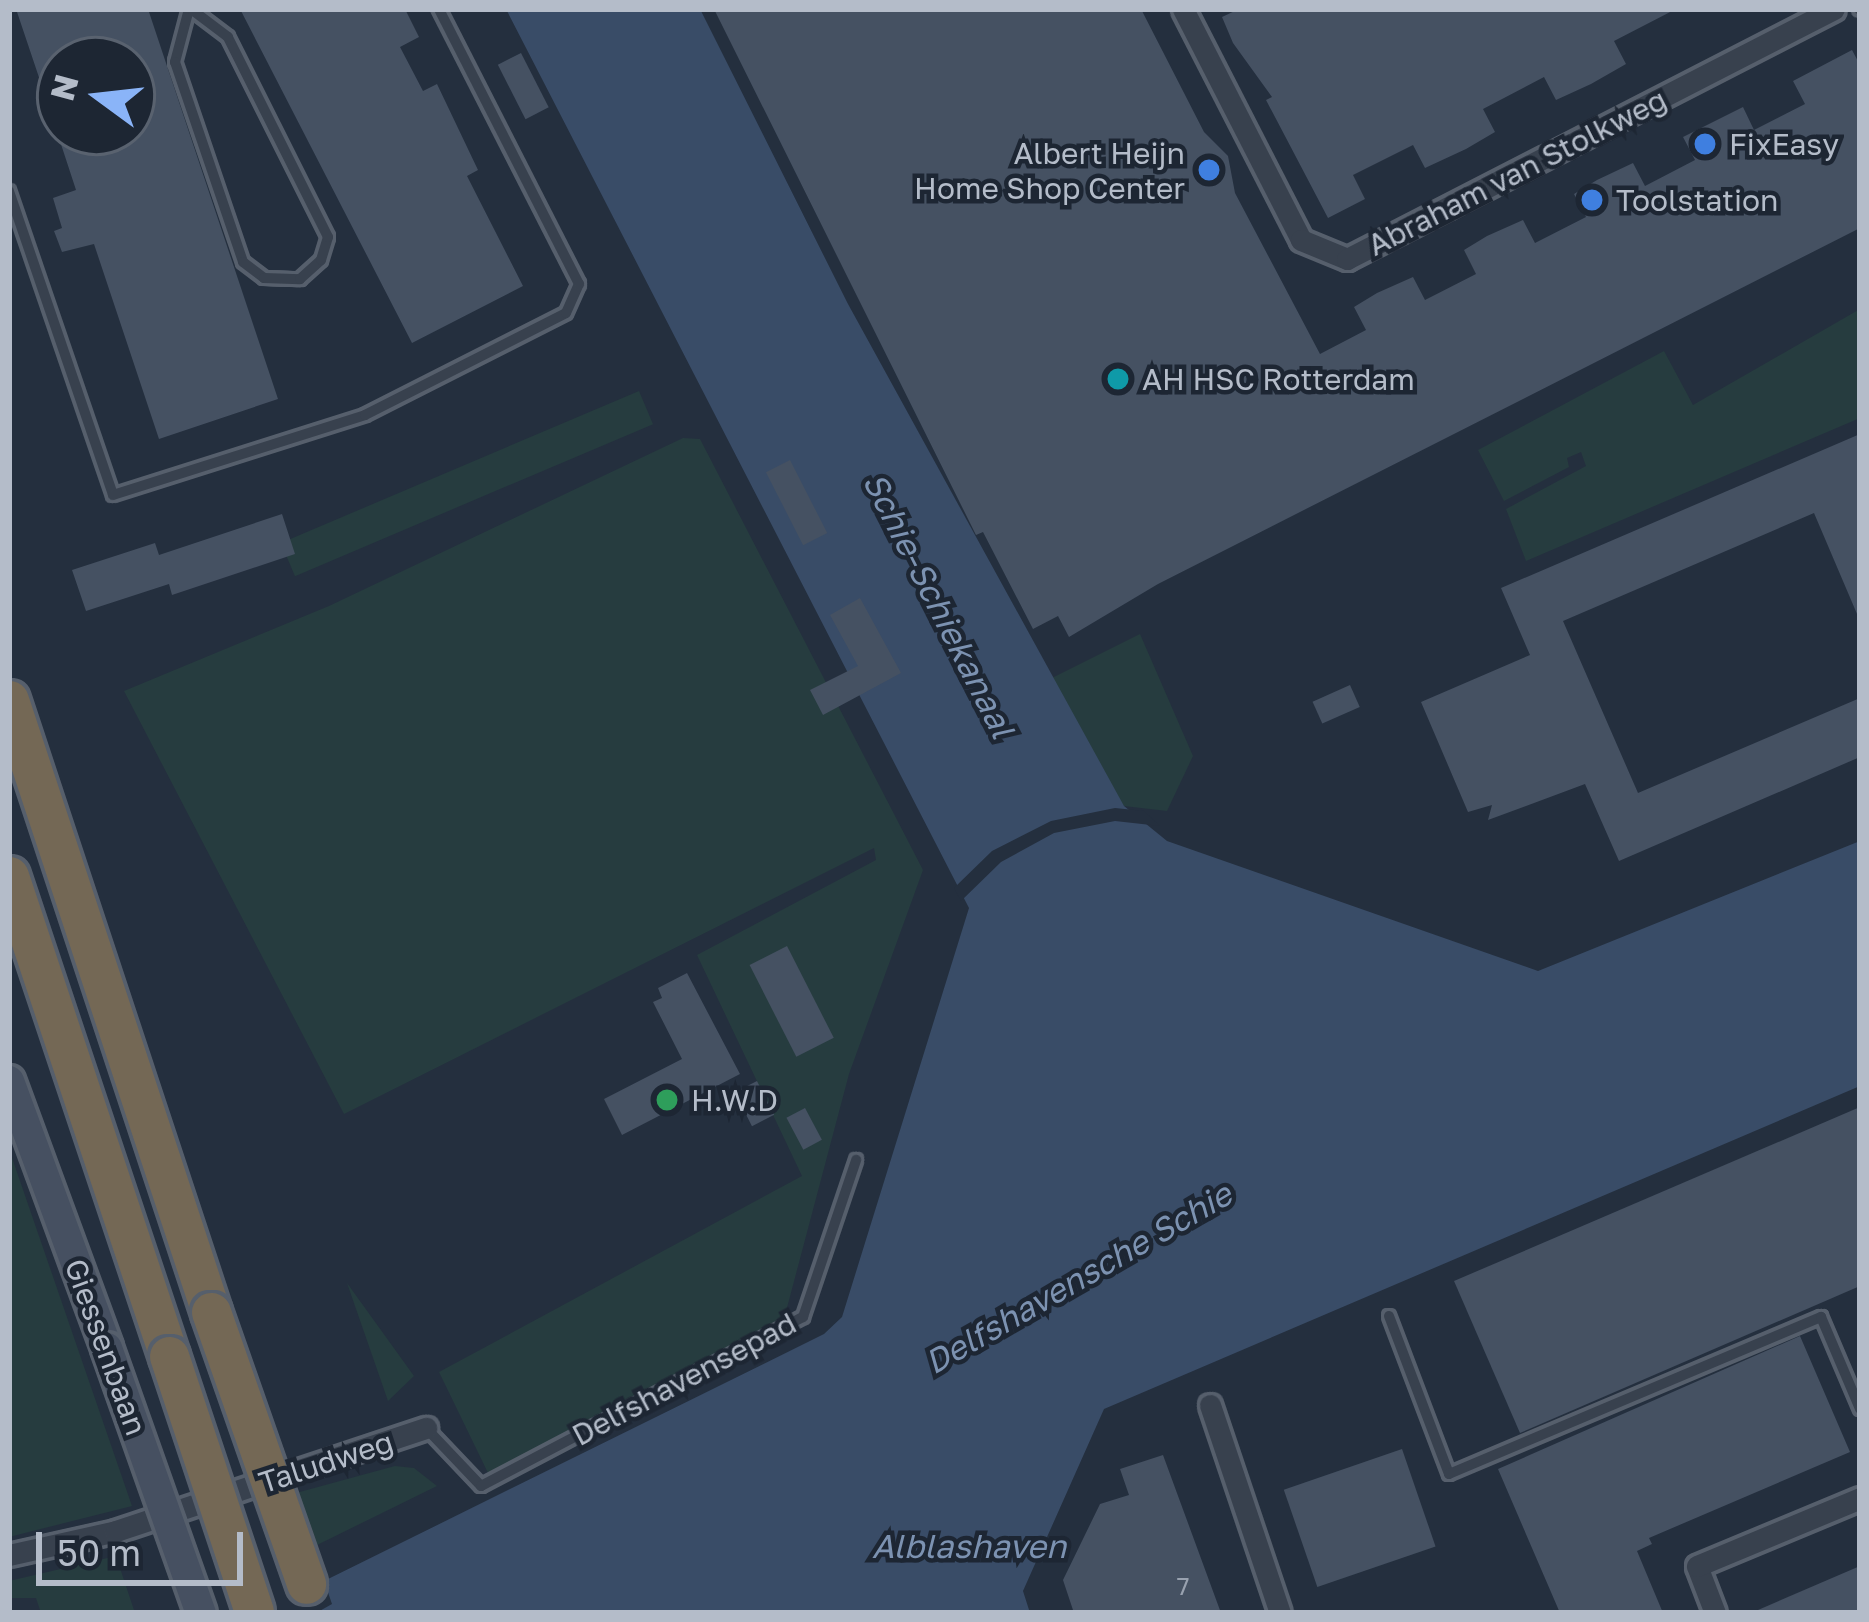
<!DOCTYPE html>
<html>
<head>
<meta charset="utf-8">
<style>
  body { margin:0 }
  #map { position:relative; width:1869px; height:1622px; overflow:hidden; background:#242f3e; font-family:"Golos Text",sans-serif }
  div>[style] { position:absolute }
  .green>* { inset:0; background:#263c3f; transform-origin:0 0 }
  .water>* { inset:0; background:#394c67 }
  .pier>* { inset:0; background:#242f3e }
  .building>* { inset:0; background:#455162; transform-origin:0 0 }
  .roads { filter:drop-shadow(3px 0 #565f6c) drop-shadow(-3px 0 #565f6c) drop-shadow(0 3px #565f6c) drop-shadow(0 -3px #565f6c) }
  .lane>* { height:10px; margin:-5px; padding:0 5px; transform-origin:5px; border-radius:5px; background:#38414e }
  .street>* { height:21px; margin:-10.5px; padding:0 10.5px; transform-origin:10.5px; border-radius:10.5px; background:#38414e }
  .secondary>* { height:30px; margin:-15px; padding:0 15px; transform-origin:15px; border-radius:15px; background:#465061 }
  .highway>* { height:39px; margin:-19.5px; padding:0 19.5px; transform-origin:19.5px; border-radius:19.5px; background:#746855 }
  .bridges { filter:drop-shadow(3px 0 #565f6c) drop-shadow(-3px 0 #565f6c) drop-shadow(0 3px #565f6c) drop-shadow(0 -3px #565f6c) }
  .secondary-bridge>* { height:30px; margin:-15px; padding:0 15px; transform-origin:15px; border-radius:15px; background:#465061 }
  .highway-bridge>* { height:39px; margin:-19.5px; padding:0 19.5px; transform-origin:19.5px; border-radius:19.5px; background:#746855 }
  .dots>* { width:33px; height:33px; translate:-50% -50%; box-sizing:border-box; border:6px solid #1d2633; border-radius:50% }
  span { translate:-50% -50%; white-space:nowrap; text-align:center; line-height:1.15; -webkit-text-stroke:9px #1d2633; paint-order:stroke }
  .number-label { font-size:24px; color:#98a1af }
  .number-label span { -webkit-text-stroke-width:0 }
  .poi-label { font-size:30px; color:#b4bcc9 }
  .left { translate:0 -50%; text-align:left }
  .right { translate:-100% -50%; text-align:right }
  .street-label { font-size:30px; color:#b4bcc9 }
  .water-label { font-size:33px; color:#7c92b1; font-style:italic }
  .frame { position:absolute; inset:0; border:12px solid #b4bcc9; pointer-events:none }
  .north { position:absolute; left:36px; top:36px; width:120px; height:120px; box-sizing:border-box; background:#1d2633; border:3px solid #59626f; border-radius:50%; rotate:285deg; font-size:33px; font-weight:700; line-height:48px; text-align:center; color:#b4bcc9 }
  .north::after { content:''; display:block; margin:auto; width:42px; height:54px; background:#8ab4f8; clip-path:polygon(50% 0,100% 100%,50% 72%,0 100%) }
  .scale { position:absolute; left:36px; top:1532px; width:207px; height:54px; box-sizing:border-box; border:6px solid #b4bcc9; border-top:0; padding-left:15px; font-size:36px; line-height:42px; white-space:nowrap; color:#b4bcc9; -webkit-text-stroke:9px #1d2633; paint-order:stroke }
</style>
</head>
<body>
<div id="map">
  <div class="green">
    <i style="clip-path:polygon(1860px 309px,1860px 418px,1526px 561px,1506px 509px,1586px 466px,1581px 452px,1567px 458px,1569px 467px,1504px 501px,1478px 450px,1664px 351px,1693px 405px)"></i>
    <i style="left:639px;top:391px;width:36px;height:389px;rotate:67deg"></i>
    <i style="clip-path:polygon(683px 438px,700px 439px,923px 870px,849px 1074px,784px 1319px,489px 1475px,439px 1372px,802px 1176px,697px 955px,876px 860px,874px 848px,344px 1114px,124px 691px,329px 606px)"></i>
    <i style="clip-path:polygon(1140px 634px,1193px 756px,1167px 811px,1124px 806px,1106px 787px,1050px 679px)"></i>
    <i style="clip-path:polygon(9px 1149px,132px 1506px,9px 1537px)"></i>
    <i style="clip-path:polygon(347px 1283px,414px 1376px,388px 1401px)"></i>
    <i style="clip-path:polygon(395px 1466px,414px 1468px,437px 1486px,313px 1547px,296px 1493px)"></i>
    <i style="clip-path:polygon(116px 1556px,135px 1613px,41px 1613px,36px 1598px,9px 1598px,9px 1581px)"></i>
  </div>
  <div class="water">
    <i style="clip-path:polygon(506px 9px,700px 9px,848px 304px,1124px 806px,1167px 841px,1538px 971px,1860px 841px,1860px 1086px,1104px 1409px,1023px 1591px,1030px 1613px,316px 1613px,332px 1604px,324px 1581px,824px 1334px,842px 1317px,969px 908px)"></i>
  </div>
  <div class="pier">
    <i style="clip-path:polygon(1115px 808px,1144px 811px,1160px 826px,1115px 821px,1054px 833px,1001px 862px,961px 901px,954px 888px,992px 851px,1051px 821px)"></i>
  </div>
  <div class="building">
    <i style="clip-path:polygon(16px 9px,148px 9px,278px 399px,159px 439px,94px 244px,62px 252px,54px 231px,62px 228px,53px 198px,76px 190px,57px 132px,132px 132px,132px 60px,60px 60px,56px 128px)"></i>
    <i style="clip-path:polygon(240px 9px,405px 9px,419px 37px,400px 47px,423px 91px,437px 84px,478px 170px,467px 176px,523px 286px,412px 343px)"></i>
    <i style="clip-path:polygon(714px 9px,1141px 9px,1204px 132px,1228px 156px,1235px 193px,1320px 354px,1366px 330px,1354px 307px,1377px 293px,1413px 277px,1425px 300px,1476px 274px,1464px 250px,1487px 236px,1523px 220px,1535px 243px,1586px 217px,1574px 194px,1597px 180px,1633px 163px,1645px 186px,1695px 160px,1683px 137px,1743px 107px,1754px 130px,1805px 104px,1793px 81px,1852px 50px,1860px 65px,1860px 228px,1158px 584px,1069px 637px,1058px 616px,1033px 629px,983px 532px,976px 535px)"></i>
    <i style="clip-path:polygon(1239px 9px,1676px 9px,1614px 41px,1626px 64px,1591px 84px,1556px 100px,1544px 77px,1483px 109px,1495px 132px,1466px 149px,1425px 168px,1413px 145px,1353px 175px,1365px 199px,1328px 218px,1266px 100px,1272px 97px,1233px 43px,1222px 17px)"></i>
    <i style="left:521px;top:53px;width:61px;height:26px;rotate:63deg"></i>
    <i style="clip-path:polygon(1860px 434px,1860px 621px,1814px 513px,1563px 621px,1638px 793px,1860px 698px,1860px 757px,1619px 861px,1585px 784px,1488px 820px,1492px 805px,1468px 812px,1421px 702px,1530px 655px,1501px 588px)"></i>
    <i style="left:790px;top:460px;width:82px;height:27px;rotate:63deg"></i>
    <i style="clip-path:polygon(282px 514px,295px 554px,172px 595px,169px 584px,86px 611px,72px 570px,155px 543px,159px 555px)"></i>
    <i style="clip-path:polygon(860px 598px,901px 673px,823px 715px,810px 690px,858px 666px,830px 615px)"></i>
    <i style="left:1350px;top:685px;width:24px;height:41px;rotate:66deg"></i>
    <i style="left:787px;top:946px;width:103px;height:42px;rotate:63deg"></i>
    <i style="clip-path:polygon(687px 973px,740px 1074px,622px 1135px,604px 1099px,682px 1059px,653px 1002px,662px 998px,658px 988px)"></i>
    <i style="left:757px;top:1081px;width:38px;height:25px;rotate:63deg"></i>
    <i style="clip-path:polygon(1860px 1107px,1860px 1286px,1520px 1433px,1454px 1281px)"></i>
    <i style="left:805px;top:1108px;width:36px;height:21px;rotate:62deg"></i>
    <i style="clip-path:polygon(1800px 1336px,1850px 1452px,1649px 1538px,1652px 1544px,1637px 1551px,1663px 1613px,1560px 1613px,1498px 1469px)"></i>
    <i style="left:1402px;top:1449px;width:103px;height:125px;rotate:71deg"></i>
    <i style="clip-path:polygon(1163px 1455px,1221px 1613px,1074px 1613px,1063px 1580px,1100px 1504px,1129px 1495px,1120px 1469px)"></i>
    <i style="clip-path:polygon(1860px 1566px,1860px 1613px,1751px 1613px)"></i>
  </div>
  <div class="roads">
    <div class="lane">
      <i style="left:189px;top:9px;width:55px;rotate:104.8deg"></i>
      <i style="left:175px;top:62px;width:211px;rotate:71.2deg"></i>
      <i style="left:243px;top:262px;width:26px;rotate:37deg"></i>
      <i style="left:264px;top:278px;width:36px;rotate:2deg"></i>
      <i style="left:300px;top:279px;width:28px;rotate:-42deg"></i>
      <i style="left:321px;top:260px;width:24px;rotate:-73deg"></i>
      <i style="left:328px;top:237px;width:224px;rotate:-116.6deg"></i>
      <i style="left:228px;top:37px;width:46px;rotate:-142.9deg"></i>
      <i style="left:1859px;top:9px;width:1px;rotate:45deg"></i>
      <i style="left:9px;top:191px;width:321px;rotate:71.1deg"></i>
      <i style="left:113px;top:495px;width:264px;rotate:-17.6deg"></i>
      <i style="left:365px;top:415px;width:225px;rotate:-26.9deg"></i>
      <i style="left:566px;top:313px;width:32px;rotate:-66deg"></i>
      <i style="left:579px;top:284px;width:309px;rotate:-117deg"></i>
      <i style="left:1389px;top:1316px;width:169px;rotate:69.2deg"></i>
      <i style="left:1449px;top:1474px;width:404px;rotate:-22.9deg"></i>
      <i style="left:1821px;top:1317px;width:100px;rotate:67deg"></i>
      <i style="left:426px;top:1428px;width:80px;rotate:46.5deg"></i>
      <i style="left:481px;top:1486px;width:364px;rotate:-27.7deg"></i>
      <i style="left:803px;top:1317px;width:166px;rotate:-71.3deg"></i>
    </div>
    <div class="street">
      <i style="left:1183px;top:9px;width:259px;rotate:62.9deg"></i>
      <i style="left:1301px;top:240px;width:50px;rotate:22.4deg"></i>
      <i style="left:1347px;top:259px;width:547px;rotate:-27.17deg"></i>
      <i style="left:1210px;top:1405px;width:219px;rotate:71.4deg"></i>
      <i style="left:9px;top:1555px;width:110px;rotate:-12.6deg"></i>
      <i style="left:116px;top:1531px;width:327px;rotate:-18.4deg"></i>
      <i style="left:1715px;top:1613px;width:50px;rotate:-111deg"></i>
      <i style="left:1697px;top:1566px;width:177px;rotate:-22.6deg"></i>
    </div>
    <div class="secondary">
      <i style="left:9px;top:1081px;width:284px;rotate:69.8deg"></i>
    </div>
    <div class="highway">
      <i style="left:9px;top:700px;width:644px;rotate:71.73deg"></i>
      <i style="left:9px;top:876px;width:506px;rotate:71.57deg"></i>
    </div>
  </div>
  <div class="bridges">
    <div class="secondary-bridge">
      <i style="left:107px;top:1348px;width:281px;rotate:70.5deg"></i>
    </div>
    <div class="highway-bridge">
      <i style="left:211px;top:1312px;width:288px;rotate:70.7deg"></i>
      <i style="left:169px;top:1356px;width:269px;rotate:71.6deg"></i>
    </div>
  </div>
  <div class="dots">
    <i style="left:1705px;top:144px;background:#3f7fe0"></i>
    <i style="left:1209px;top:170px;background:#3f7fe0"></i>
    <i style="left:1592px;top:200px;background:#3f7fe0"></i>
    <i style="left:1118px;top:379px;background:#0f9aa8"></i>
    <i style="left:667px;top:1100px;background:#2e9e5b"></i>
  </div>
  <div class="number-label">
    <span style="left:1183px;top:1586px">7</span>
  </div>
  <div class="poi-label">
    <span class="left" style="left:1729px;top:144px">FixEasy</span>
    <span class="right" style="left:1185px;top:170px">Albert Heijn<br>Home Shop Center</span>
    <span class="left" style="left:1616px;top:200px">Toolstation</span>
    <span class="left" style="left:1142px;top:379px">AH HSC Rotterdam</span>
    <span class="left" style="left:691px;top:1100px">H.W.D</span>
  </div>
  <div class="street-label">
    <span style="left:1517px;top:172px;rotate:-27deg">Abraham van Stolkweg</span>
    <span style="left:106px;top:1347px;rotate:70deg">Giessenbaan</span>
    <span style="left:684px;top:1379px;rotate:-28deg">Delfshavensepad</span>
    <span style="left:326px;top:1462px;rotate:-18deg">Taludweg</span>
  </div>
  <div class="water-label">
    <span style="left:939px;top:605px;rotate:63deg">Schie-Schiekanaal</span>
    <span style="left:1078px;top:1278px;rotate:-30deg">Delfshavensche Schie</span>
    <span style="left:969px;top:1546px">Alblashaven</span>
  </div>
  <div class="frame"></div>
  <div class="north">N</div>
  <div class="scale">50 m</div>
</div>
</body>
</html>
